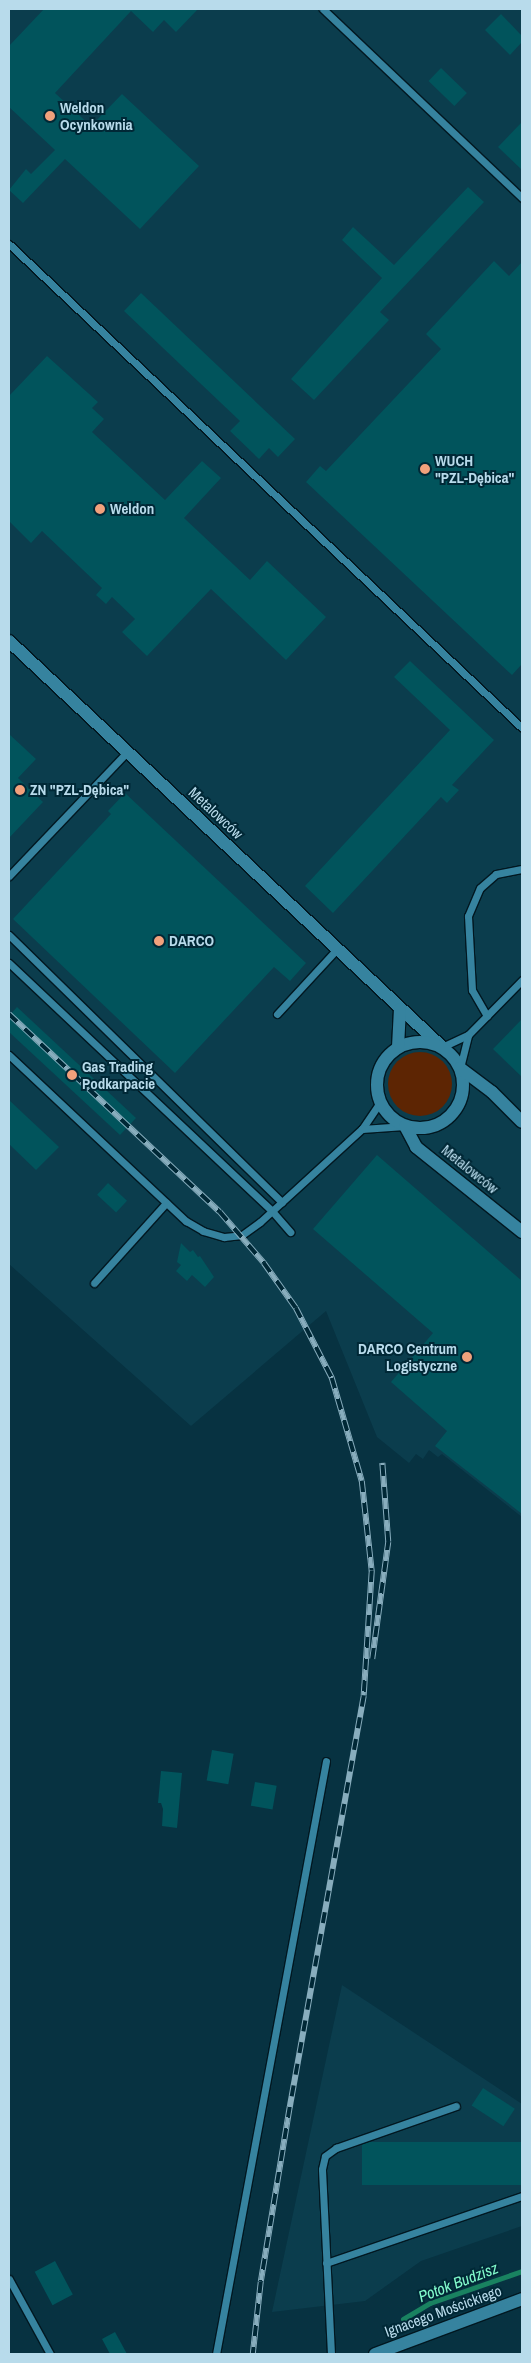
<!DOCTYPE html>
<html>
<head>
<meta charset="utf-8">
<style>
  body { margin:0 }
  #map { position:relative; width:531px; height:2363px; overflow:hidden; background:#073241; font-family:"Archivo Narrow",sans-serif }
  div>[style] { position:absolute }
  .built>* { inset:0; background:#0b3d4d }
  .green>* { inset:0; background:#5d2503 }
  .round { border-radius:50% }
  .stream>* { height:5px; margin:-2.5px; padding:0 2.5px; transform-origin:2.5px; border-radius:2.5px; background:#198260 }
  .building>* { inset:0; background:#01545c; transform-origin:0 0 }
  .roads { filter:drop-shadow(1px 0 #021821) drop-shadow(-1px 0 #021821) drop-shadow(0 1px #021821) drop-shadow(0 -1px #021821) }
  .service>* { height:7px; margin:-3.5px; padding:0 3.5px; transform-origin:3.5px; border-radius:3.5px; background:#36839f }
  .minor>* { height:12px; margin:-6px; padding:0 6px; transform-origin:6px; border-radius:6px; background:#36839f }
  .minor>.ring { margin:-6px; padding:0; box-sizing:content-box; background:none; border:12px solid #36839f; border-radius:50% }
  .rail>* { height:5.5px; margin-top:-2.75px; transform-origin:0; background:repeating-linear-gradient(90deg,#002836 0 11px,#88adbd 0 22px); box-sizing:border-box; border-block:1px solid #88adbd }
  .dots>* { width:14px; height:14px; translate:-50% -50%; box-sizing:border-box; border:2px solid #002836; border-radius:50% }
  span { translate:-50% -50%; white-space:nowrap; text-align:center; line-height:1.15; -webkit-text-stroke:4px #002836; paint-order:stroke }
  .poi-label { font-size:15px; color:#b8dbeb; font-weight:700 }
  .left { translate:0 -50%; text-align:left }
  .right { translate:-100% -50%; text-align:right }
  .street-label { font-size:15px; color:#b8dbeb }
  .water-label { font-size:16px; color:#82fbcc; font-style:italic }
  .frame { position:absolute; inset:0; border:10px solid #b8dbeb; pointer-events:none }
</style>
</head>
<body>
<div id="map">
  <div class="built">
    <i style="clip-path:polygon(9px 9px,522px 9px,522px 1517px,442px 1454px,438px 1457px,429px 1450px,423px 1459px,416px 1454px,409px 1463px,377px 1437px,326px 1311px,191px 1426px,9px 1264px)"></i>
    <i style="clip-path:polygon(342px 1985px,522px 2104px,522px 2226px,421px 2261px,365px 2301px,272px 2312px)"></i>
  </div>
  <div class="green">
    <i class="round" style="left:388px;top:1052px;width:64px;height:64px"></i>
  </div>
  <div class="stream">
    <i style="left:403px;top:2319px;width:31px;rotate:-31deg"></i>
    <i style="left:430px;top:2303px;width:97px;rotate:-19.2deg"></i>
  </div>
  <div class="building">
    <i style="clip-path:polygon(44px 9px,198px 9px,176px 32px,164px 20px,153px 32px,131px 11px,55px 93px,91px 126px,122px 94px,199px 166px,140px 229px,65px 159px,23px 203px,9px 190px,26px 169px,31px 174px,55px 150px,9px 107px,9px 46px)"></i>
    <i style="clip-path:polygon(501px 14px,522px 36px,522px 42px,510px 55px,485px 30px)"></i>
    <i style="left:441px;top:68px;width:36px;height:18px;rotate:44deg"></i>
    <i style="clip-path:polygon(522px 122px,522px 170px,498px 147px)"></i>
    <i style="clip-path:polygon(468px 187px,484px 202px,380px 312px,389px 320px,314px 400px,291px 379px,382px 278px,342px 240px,353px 227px,394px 265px)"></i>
    <i style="clip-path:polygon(494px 261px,509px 276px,522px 262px,522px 664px,512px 675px,306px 482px,320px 466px,326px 471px,441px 349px,426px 334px)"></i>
    <i style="clip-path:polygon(141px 293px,295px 439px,278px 457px,269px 448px,259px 459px,230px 431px,240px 421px,124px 311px)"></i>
    <i style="clip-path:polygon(47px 356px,98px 402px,92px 408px,104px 419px,92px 432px,165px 500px,202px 461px,221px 478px,184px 518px,250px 580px,267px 561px,326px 617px,286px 660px,211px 589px,147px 656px,122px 632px,135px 619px,112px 597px,106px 604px,96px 595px,102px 588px,42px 531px,31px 543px,9px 521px,9px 396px)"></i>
    <i style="clip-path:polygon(410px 661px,494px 740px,452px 785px,459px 790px,447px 803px,441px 797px,333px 913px,305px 886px,450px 730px,394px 677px)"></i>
    <i style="clip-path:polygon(9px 734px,36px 759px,18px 778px,43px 802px,9px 838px)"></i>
    <i style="clip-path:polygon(125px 793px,306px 963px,290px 981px,274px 967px,175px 1073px,13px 919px,111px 814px,108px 811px)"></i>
    <i style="clip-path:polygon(17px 1007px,136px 1118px,120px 1135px,9px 1032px,9px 1016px)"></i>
    <i style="clip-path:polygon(522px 1019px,522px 1077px,493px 1049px)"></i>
    <i style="clip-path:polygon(9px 1100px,59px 1147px,36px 1170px,9px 1144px)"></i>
    <i style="clip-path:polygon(377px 1155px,522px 1281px,522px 1514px,435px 1446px,447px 1431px,391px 1382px,433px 1333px,313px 1229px)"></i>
    <i style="left:108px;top:1183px;width:26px;height:16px;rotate:43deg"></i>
    <i style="clip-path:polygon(181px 1243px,190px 1252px,193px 1250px,198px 1257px,200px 1256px,214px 1277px,205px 1287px,192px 1275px,187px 1281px,176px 1271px,181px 1265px,177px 1262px)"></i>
    <i style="left:212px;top:1750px;width:22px;height:31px;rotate:10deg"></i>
    <i style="clip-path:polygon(161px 1771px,182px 1773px,177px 1828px,162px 1826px,163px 1809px,161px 1803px,158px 1803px)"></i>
    <i style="left:255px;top:1782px;width:22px;height:24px;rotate:10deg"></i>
    <i style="left:483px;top:2088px;width:38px;height:21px;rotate:33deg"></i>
    <i style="left:522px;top:2142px;width:43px;height:160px;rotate:90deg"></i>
    <i style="left:55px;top:2261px;width:38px;height:23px;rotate:62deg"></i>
    <i style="clip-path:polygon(115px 2332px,127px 2354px,110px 2354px,102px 2339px)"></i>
  </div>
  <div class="roads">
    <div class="service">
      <i style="left:323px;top:9px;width:274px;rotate:43.5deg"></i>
      <i style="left:9px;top:244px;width:705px;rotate:43.33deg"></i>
      <i style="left:9px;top:876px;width:171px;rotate:-46.4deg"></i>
      <i style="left:9px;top:935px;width:382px;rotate:44.4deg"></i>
      <i style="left:9px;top:963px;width:361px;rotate:43.3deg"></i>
      <i style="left:272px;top:1211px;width:28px;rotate:49deg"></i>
      <i style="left:277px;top:1014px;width:88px;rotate:-47.3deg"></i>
      <i style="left:487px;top:1016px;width:30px;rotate:-120deg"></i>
      <i style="left:472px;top:990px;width:74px;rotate:-93.1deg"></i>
      <i style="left:468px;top:916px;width:30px;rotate:-67deg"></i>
      <i style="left:480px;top:888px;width:21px;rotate:-41deg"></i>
      <i style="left:496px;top:874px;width:26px;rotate:-11deg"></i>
      <i style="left:442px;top:1047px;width:29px;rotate:-25deg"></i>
      <i style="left:468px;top:1035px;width:77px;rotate:-45.5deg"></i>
      <i style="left:9px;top:1055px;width:243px;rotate:43.2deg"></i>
      <i style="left:186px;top:1221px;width:20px;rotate:30deg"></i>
      <i style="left:203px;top:1231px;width:22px;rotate:16deg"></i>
      <i style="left:224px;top:1237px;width:18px;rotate:-6deg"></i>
      <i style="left:242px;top:1235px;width:22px;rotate:-36deg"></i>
      <i style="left:260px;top:1222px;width:138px;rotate:-42.4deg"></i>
      <i style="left:362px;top:1129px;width:32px;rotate:-56deg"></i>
      <i style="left:460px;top:1068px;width:34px;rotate:-76deg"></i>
      <i style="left:362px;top:1129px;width:43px;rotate:-4deg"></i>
      <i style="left:94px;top:1283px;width:108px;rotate:-48deg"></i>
      <i style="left:326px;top:2263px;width:207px;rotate:-18.9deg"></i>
      <i style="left:9px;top:2279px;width:85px;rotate:61.3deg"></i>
      <i style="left:216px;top:2354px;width:603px;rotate:-79.49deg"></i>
      <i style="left:331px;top:2354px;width:185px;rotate:-92.8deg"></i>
      <i style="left:322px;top:2169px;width:13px;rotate:-77deg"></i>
      <i style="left:325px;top:2156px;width:14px;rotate:-36deg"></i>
      <i style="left:336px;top:2148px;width:127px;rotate:-19.3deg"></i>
    </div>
    <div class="minor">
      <i style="left:9px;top:641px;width:594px;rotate:43.16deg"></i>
      <i class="ring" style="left:377px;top:1042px;width:74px;height:74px"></i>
      <i style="left:398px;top:1047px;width:38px;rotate:-87deg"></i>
      <i style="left:460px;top:1068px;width:40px;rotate:37deg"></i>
      <i style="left:492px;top:1092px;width:42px;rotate:45deg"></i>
      <i style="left:405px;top:1126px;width:24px;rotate:62deg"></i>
      <i style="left:416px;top:1147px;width:136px;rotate:38.7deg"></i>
      <i style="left:375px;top:2354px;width:157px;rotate:-20.5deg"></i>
    </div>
  </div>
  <div class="rail">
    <i style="left:9px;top:1014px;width:289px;rotate:43.2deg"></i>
    <i style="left:220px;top:1212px;width:67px;rotate:49.2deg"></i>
    <i style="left:264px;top:1263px;width:55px;rotate:54.6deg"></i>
    <i style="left:296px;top:1308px;width:79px;rotate:62.8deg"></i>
    <i style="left:332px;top:1378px;width:107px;rotate:73.8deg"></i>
    <i style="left:362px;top:1481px;width:91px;rotate:83.7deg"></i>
    <i style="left:372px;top:1571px;width:125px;rotate:93.7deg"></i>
    <i style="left:364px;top:1696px;width:418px;rotate:100.2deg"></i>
    <i style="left:290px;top:2107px;width:177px;rotate:99.4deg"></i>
    <i style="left:261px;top:2282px;width:72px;rotate:96.3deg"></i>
    <i style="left:372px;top:1659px;width:118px;rotate:-82.2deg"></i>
    <i style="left:388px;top:1542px;width:79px;rotate:-94.3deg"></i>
  </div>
  <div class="dots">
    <i style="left:50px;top:116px;background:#f1a17c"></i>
    <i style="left:425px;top:469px;background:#f1a17c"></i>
    <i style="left:100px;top:509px;background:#f1a17c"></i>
    <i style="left:20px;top:790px;background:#f1a17c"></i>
    <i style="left:159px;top:941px;background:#f1a17c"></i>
    <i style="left:72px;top:1075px;background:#f1a17c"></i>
    <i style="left:467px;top:1357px;background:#f1a17c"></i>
  </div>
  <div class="poi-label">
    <span class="left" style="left:60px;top:116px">Weldon<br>Ocynkownia</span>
    <span class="left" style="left:435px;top:469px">WUCH<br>"PZL-Dębica"</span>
    <span class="left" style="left:110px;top:509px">Weldon</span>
    <span class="left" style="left:30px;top:790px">ZN "PZL-Dębica"</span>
    <span class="left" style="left:169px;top:941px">DARCO</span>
    <span class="left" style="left:82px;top:1075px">Gas Trading<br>Podkarpacie</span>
    <span class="right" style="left:457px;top:1357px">DARCO Centrum<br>Logistyczne</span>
  </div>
  <div class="street-label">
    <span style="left:216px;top:813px;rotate:43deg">Metalowców</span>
    <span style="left:470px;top:1169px;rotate:39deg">Metalowców</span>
    <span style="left:443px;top:2311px;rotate:-20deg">Ignacego Mościckiego</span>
  </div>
  <div class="water-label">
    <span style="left:458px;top:2282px;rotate:-21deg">Potok Budzisz</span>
  </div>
  <div class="frame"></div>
</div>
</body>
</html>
